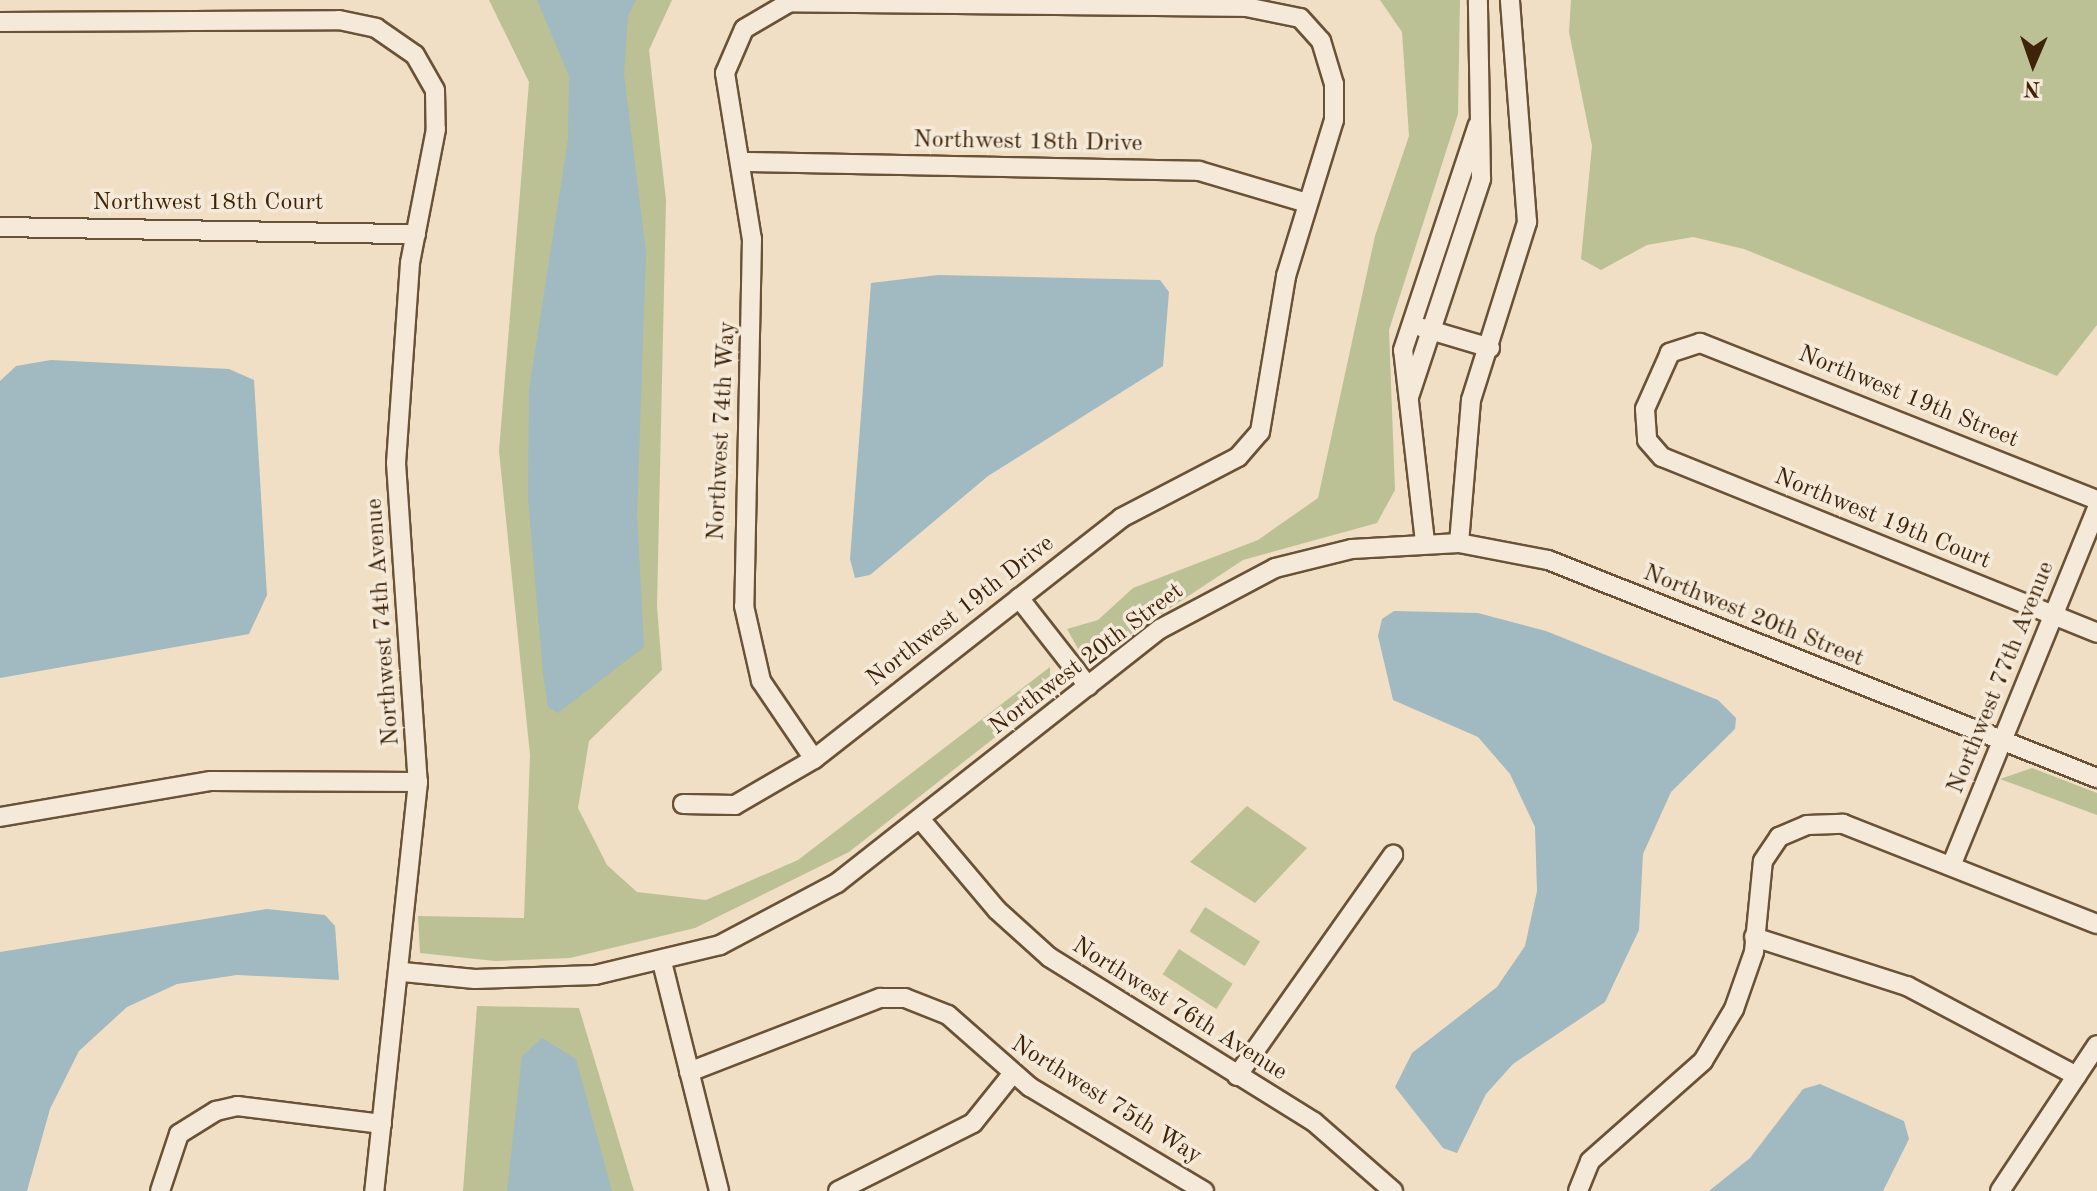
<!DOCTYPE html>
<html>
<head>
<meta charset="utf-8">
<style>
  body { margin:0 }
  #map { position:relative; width:2097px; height:1191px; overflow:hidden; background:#f0dfc4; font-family:"Old Standard TT",serif }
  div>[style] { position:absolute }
  .green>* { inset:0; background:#bbc194; transform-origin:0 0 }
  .water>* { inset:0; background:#a1b9c0 }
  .roads { filter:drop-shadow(2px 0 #6a5237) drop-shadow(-2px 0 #6a5237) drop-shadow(0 2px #6a5237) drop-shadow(0 -2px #6a5237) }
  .street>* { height:18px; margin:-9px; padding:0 9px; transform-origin:9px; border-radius:9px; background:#f5ead9 }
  span { translate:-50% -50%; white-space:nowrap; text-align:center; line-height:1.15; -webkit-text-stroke:7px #f5ead9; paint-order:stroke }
  .street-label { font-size:24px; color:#3e2308 }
  .north { position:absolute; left:1993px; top:24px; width:80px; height:80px; -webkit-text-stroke:6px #f5ead9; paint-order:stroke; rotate:182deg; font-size:22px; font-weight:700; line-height:32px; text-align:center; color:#3e2308 }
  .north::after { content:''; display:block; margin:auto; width:28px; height:36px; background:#3e2308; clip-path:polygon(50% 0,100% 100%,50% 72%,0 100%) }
</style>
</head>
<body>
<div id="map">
  <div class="green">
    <i style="clip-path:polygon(489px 0,672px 0,649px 50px,666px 200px,657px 606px,662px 670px,589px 741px,578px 808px,607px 865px,637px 892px,706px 900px,798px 860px,1050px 667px,1050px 694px,849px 852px,695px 928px,570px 958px,495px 961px,420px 953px,418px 916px,524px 918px,530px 755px,499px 451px,529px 82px)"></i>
    <i style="clip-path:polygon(1380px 0,1460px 0,1458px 114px,1389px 330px,1395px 490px,1377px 523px,1243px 560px,1105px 651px,1082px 656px,1067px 629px,1098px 620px,1133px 588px,1258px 540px,1318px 498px,1375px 236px,1409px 136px,1402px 32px)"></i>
    <i style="clip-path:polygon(1571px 0,2097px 0,2097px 325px,2057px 376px,1744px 249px,1693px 237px,1647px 245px,1601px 270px,1581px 259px,1592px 146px,1569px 32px)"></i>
    <i style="clip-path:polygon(2032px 768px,2097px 793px,2097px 815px,2000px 779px)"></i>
    <i style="clip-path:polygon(1247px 806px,1307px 848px,1255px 903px,1190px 862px)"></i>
    <i style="left:1205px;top:907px;width:65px;height:29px;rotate:32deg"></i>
    <i style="left:1179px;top:949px;width:64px;height:30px;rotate:33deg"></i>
    <i style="clip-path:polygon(477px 1006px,579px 1008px,634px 1191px,463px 1191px)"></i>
  </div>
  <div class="water">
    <i style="clip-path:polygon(537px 0,636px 0,628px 16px,624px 74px,646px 252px,637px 515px,644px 647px,558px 713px,548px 707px,543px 674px,528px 498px,529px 390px,568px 139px,569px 76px)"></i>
    <i style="clip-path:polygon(938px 275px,1160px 280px,1169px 292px,1163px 366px,988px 476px,870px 575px,855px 578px,850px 559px,871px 283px)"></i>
    <i style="clip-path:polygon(51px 360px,229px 369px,254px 380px,267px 595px,249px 634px,0 678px,0 381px,16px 366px)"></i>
    <i style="clip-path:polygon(1394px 611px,1478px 613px,1546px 631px,1718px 700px,1736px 718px,1735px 729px,1671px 792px,1643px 854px,1639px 930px,1605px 1002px,1513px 1064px,1486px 1094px,1457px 1153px,1443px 1148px,1395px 1087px,1412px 1053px,1497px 987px,1525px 946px,1537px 891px,1535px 827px,1510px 774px,1478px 737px,1393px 700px,1378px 636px,1382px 619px)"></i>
    <i style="clip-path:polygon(267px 909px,325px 915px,335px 926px,339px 980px,237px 975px,177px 984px,127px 1007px,79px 1051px,50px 1109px,27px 1191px,0 1191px,0 952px)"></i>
    <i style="clip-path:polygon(542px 1038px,576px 1059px,612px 1191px,507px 1191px,522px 1056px)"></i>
    <i style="clip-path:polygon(1820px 1084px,1904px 1121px,1909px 1139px,1883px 1191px,1709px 1191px,1750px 1158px,1803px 1089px)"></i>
  </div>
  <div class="roads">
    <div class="street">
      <i style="left:0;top:22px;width:339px;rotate:-0.3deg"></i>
      <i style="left:339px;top:20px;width:38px;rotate:12deg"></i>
      <i style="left:376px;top:28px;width:47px;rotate:34.7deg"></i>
      <i style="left:415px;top:55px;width:40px;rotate:60.3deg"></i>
      <i style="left:435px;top:90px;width:39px;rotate:89deg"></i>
      <i style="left:436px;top:129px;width:136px;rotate:101deg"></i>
      <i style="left:410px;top:263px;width:200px;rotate:94deg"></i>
      <i style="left:396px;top:463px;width:320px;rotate:86.1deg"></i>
      <i style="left:418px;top:782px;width:411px;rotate:96.1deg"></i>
      <i style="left:745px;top:162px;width:454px;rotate:1.1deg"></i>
      <i style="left:1199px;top:171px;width:113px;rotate:16.5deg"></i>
      <i style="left:0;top:227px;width:416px;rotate:1deg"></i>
      <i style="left:1423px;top:328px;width:70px;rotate:16.6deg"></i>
      <i style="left:1409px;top:397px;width:230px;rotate:-71.7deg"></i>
      <i style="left:1481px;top:179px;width:179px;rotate:-91deg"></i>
      <i style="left:2097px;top:500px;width:427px;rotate:-158.4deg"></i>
      <i style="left:1700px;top:343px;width:32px;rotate:162deg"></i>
      <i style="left:1670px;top:353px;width:61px;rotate:114.1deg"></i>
      <i style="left:1645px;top:409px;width:31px;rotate:86deg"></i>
      <i style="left:1647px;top:440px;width:23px;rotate:49deg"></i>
      <i style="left:1662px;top:457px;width:469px;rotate:22deg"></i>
      <i style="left:1425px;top:542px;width:193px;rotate:-96.5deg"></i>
      <i style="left:1403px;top:350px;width:237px;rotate:-71.6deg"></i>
      <i style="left:1459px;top:543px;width:144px;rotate:-85.2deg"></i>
      <i style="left:1471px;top:400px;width:187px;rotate:-72.5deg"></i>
      <i style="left:1527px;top:222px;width:223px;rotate:-94.4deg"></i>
      <i style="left:1019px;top:598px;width:112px;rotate:51.9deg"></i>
      <i style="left:683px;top:804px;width:52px;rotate:1.1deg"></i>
      <i style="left:735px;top:805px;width:91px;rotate:-30.2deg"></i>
      <i style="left:814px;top:759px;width:390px;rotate:-38.1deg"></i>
      <i style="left:1121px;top:518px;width:132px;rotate:-27.5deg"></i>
      <i style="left:1238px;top:457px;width:33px;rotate:-49deg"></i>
      <i style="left:1260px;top:432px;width:158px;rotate:-80.5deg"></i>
      <i style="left:1286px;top:276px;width:163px;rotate:-72.9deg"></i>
      <i style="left:1334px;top:120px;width:36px;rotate:-90deg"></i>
      <i style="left:1334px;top:84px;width:45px;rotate:-106.8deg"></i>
      <i style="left:1321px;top:41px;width:31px;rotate:-132deg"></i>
      <i style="left:1300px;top:18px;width:55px;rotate:-168.5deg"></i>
      <i style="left:1246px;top:7px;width:456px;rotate:-179.4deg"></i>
      <i style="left:790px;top:2px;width:53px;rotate:149.6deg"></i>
      <i style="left:744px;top:29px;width:48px;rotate:113.4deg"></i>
      <i style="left:725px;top:73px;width:168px;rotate:80.8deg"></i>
      <i style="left:752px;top:239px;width:367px;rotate:91.2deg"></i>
      <i style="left:744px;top:606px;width:77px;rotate:77.2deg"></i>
      <i style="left:761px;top:681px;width:94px;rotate:55.8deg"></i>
      <i style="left:0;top:817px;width:214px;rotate:-9.7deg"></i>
      <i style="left:211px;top:781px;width:207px;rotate:0.3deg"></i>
      <i style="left:921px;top:820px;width:118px;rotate:49.8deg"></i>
      <i style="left:997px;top:910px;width:70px;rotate:42.1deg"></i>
      <i style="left:1049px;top:957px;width:312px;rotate:31.9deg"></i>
      <i style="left:1314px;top:1122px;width:105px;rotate:41.1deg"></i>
      <i style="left:1951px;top:866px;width:387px;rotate:-67.8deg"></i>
      <i style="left:1754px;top:937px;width:161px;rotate:17.8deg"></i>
      <i style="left:1907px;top:986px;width:192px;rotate:27.9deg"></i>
      <i style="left:662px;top:962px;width:236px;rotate:76deg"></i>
      <i style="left:403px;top:972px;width:72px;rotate:5.6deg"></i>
      <i style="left:475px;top:979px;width:120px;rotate:-1.9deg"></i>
      <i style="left:595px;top:975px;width:129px;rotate:-13.5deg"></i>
      <i style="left:720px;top:945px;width:132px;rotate:-27.9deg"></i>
      <i style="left:837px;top:883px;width:411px;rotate:-38.2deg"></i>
      <i style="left:1160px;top:629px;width:130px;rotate:-27.9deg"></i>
      <i style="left:1275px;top:568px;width:79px;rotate:-13.9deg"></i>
      <i style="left:1352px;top:549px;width:107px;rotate:-3.2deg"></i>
      <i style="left:1459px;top:543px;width:91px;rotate:10.8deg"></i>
      <i style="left:1548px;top:560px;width:591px;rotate:21.66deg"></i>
      <i style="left:689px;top:1072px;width:205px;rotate:-21.2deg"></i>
      <i style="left:880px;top:998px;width:25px"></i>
      <i style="left:905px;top:998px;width:46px;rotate:21.6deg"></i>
      <i style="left:948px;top:1015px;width:109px;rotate:41.3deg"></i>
      <i style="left:1030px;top:1087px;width:203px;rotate:30.9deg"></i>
      <i style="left:1237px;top:1076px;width:271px;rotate:-54.8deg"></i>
      <i style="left:160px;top:1191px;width:60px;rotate:-71.6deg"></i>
      <i style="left:179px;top:1134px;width:44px;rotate:-31.9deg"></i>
      <i style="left:216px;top:1111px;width:22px;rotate:-13deg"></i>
      <i style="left:237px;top:1106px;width:146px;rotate:7.1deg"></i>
      <i style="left:838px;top:1191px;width:151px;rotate:-26.7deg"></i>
      <i style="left:973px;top:1123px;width:64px;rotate:-51.3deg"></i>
      <i style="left:1578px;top:1191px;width:32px;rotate:-68deg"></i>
      <i style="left:1590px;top:1161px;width:151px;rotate:-41.5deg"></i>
      <i style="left:1703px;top:1061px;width:61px;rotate:-59.2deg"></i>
      <i style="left:1734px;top:1009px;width:60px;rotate:-70.7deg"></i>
      <i style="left:1754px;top:952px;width:91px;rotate:-84.4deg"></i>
      <i style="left:1763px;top:861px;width:29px;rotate:-56deg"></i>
      <i style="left:1779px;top:837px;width:30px;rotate:-23deg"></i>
      <i style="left:1807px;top:825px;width:36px;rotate:-2deg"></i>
      <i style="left:1843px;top:824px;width:273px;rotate:21.5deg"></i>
      <i style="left:2000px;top:1191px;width:175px;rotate:-56.4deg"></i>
    </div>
  </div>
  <div class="street-label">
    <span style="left:1028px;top:143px;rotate:1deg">Northwest 18th Drive</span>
    <span style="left:208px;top:204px">Northwest 18th Court</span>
    <span style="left:1908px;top:398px;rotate:22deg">Northwest 19th Street</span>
    <span style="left:723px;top:431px;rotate:-87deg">Northwest 74th Way</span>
    <span style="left:1882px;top:520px;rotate:22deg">Northwest 19th Court</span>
    <span style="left:961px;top:612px;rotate:-38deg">Northwest 19th Drive</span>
    <span style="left:1753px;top:617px;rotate:22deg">Northwest 20th Street</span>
    <span style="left:384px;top:622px;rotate:-94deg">Northwest 74th Avenue</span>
    <span style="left:1087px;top:660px;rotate:-37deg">Northwest 20th Street</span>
    <span style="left:2002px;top:678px;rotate:-68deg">Northwest 77th Avenue</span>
    <span style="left:1179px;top:1010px;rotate:32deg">Northwest 76th Avenue</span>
    <span style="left:1106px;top:1101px;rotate:32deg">Northwest 75th Way</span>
  </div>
  <div class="north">N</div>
</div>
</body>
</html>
